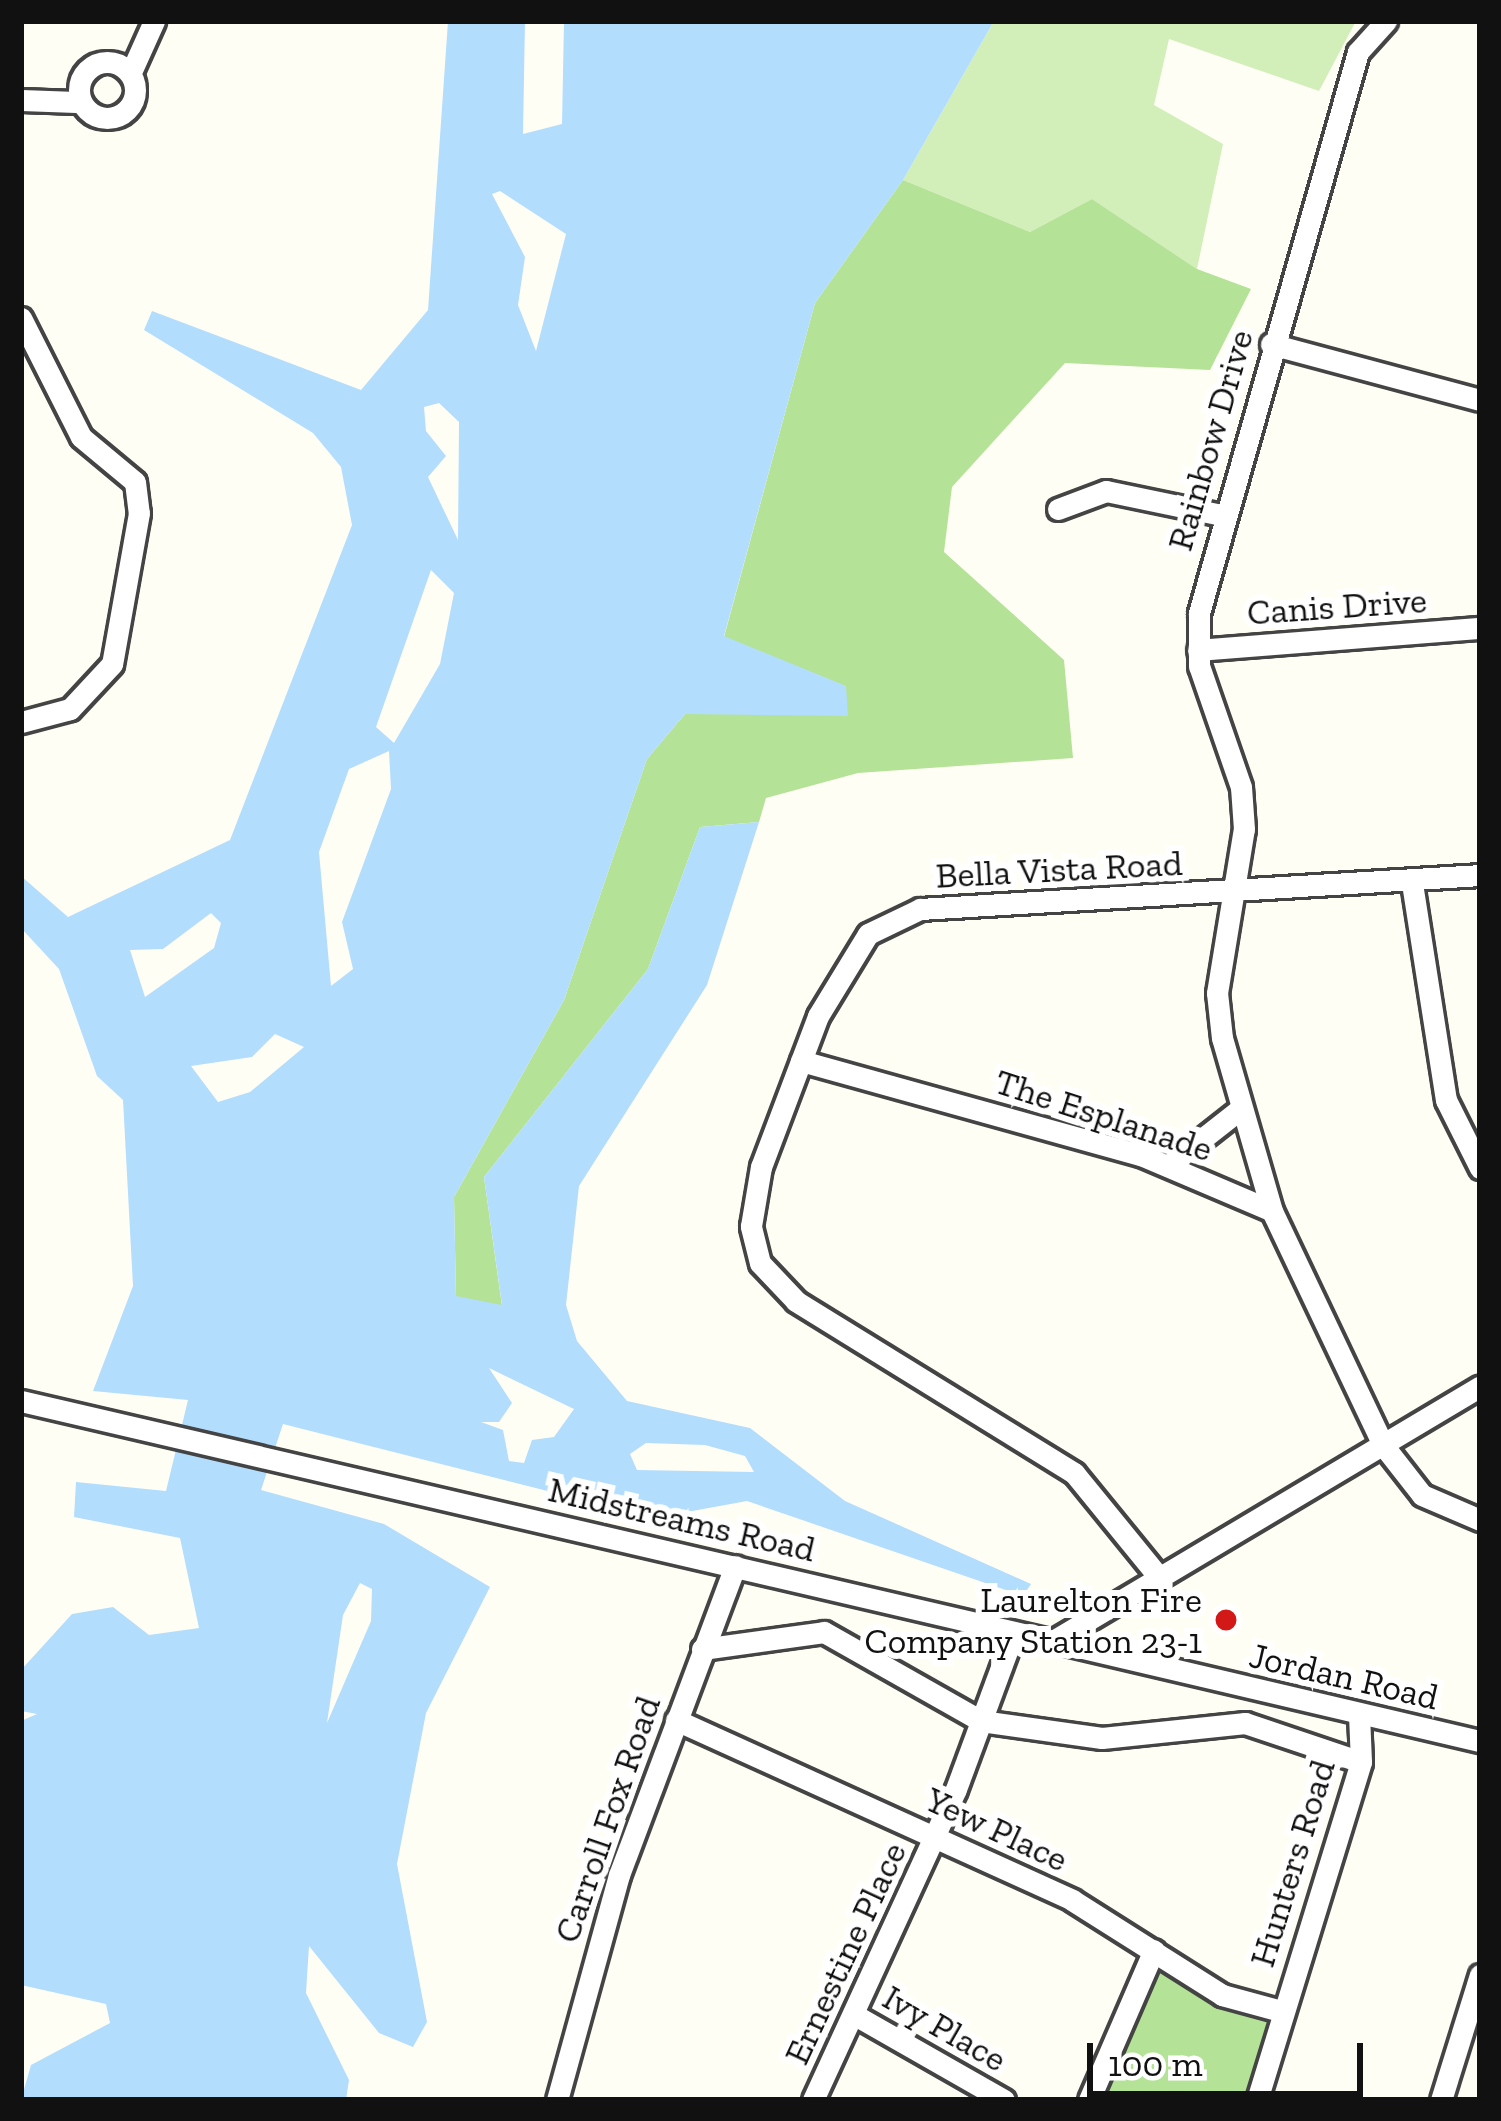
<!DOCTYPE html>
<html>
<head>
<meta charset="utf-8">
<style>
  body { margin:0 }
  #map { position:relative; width:1501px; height:2121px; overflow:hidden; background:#fffef5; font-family:"Zilla Slab",serif }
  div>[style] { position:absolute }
  .green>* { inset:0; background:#d2efb9 }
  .forest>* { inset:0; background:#b4e296 }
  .water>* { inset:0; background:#b3ddfd }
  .roads { filter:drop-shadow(3px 0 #444) drop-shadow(-3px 0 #444) drop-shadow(0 3px #444) drop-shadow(0 -3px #444) }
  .minor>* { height:21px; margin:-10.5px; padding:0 10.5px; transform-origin:10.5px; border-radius:10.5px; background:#fff }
  .minor>.ring { margin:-10.5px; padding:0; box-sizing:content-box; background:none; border:21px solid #fff; border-radius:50% }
  .dots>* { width:33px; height:33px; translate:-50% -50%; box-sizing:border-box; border:6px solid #fff; border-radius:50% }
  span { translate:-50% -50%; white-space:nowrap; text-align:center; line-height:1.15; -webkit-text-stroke:12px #fff; paint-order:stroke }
  .street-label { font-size:36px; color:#111 }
  .poi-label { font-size:36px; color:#111 }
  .right { translate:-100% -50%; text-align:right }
  .frame { position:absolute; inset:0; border:24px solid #111; pointer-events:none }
  .scale { position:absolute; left:1087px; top:2043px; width:276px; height:54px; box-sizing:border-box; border:6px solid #111; border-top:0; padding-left:15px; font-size:36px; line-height:42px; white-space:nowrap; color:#111; -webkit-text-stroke:9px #fff; paint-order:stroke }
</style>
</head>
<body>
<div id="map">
  <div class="green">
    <i style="clip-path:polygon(994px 21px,1356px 21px,1319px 91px,1169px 39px,1154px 105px,1223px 144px,1197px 269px,1092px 199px,1030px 232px,903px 180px)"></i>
  </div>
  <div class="forest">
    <i style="clip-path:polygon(903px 180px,1030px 232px,1092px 199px,1197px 269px,1251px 289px,1210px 370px,1065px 363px,952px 487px,944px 552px,1064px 660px,1073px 758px,858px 773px,766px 798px,759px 822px,700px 827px,648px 969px,484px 1177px,502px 1306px,456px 1297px,454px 1197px,564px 1000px,647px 759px,685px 714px,845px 686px,724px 637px,815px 303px)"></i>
    <i style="clip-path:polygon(1159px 1961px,1271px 2016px,1251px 2100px,1099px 2100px)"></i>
  </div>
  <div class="water">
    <i style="clip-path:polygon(evenodd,448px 21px,525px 21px,523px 134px,562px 124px,564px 21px,994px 21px,903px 180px,815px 303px,724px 636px,846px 686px,848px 716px,685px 714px,647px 759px,564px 1000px,454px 1197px,456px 1296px,502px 1305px,484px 1177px,648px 969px,700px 827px,759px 822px,707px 985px,579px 1186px,566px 1305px,577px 1341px,627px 1401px,750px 1428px,845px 1501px,1031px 1584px,1023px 1596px,747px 1501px,654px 1518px,283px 1424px,261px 1490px,384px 1524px,490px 1587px,426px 1713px,397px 1864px,427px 2022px,413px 2047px,379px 2033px,309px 1946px,306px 1993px,349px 2080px,346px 2100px,21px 2100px,31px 2065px,110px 2023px,106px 2004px,21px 1985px,21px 1721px,37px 1714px,21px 1711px,21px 1670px,72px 1614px,113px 1607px,149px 1635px,199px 1628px,180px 1538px,74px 1517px,76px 1482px,166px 1491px,188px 1400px,93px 1391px,133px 1286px,123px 1100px,97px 1076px,59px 969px,21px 928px,21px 876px,68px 917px,230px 840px,352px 525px,341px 467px,313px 433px,144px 330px,152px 311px,361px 390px,428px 310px,448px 21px,500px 191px,566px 234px,536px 351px,518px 305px,525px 257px,492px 194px,500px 191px,448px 21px,439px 403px,459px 422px,458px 540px,428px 477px,446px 456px,426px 431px,424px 407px,439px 403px,448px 21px,431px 570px,454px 593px,440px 664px,394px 743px,376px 727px,431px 570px,448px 21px,389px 751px,391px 789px,342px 922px,353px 969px,331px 986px,319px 852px,349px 769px,389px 751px,448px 21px,211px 913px,221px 923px,214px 948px,145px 997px,130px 950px,163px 949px,211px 913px,448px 21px,275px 1034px,304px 1047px,250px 1092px,218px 1102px,191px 1066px,252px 1057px,275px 1034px,448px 21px,489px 1368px,574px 1409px,554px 1437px,532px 1440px,524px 1463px,509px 1461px,503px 1430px,481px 1422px,499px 1422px,512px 1403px,489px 1368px,448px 21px,646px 1443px,705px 1445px,745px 1456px,754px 1472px,637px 1470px,630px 1454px,646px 1443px,448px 21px,360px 1583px,372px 1589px,371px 1621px,327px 1723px,343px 1615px,360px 1583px)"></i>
  </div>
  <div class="roads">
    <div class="minor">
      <i class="ring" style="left:79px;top:62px;width:35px;height:35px"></i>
      <i style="left:132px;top:70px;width:54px;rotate:-65.8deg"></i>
      <i style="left:21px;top:100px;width:55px;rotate:2.1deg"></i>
      <i style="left:21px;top:318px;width:133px;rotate:63.2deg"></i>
      <i style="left:81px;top:437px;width:70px;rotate:39.8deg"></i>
      <i style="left:135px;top:482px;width:31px;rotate:83deg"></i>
      <i style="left:139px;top:513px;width:153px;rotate:100.1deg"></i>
      <i style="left:112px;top:664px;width:62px;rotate:133deg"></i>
      <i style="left:70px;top:709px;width:51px;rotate:165.1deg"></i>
      <i style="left:1271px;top:344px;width:216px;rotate:15deg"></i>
      <i style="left:1058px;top:509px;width:51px;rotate:-20.6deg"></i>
      <i style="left:1106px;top:491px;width:118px;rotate:11.7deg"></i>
      <i style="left:1198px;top:650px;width:283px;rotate:-4.5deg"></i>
      <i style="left:1412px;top:883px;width:220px;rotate:81.1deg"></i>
      <i style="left:1446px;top:1100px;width:76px;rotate:63.4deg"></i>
      <i style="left:801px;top:1061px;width:353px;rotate:15.5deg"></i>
      <i style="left:1141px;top:1155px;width:142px;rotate:23.1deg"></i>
      <i style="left:1272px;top:1211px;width:259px;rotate:64.6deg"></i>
      <i style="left:1383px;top:1445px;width:63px;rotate:52deg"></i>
      <i style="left:1422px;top:1495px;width:63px;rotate:23.3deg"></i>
      <i style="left:1169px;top:1165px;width:89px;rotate:-38.2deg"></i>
      <i style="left:1272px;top:1211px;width:180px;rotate:-106.1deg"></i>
      <i style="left:1222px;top:1038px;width:45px;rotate:-96.3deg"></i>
      <i style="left:1217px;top:993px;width:166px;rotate:-80.7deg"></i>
      <i style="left:1244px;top:829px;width:42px;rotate:-94.1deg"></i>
      <i style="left:1241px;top:787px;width:128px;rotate:-109.1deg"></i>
      <i style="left:1199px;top:666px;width:53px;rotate:-90deg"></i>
      <i style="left:1199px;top:613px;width:583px;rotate:-74.18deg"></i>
      <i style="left:1358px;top:52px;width:42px;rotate:-47.9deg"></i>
      <i style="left:21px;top:1401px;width:1060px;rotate:13.09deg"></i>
      <i style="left:1053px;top:1641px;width:497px;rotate:-30.8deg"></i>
      <i style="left:1158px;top:1576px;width:133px;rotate:-129.2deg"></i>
      <i style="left:1074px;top:1473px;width:327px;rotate:-148.3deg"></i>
      <i style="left:796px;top:1301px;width:52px;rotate:-133.5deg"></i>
      <i style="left:760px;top:1263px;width:38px;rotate:-104deg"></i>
      <i style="left:751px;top:1226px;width:60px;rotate:-80.4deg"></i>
      <i style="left:761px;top:1167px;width:161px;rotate:-69.3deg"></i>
      <i style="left:818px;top:1016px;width:96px;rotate:-58.6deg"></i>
      <i style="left:868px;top:934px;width:58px;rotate:-25.7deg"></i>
      <i style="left:920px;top:909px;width:561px;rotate:-3.47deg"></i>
      <i style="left:1053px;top:1641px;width:439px;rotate:13.2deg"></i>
      <i style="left:702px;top:1649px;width:123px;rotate:-7.9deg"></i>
      <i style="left:824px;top:1632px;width:180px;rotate:29.5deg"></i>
      <i style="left:981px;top:1721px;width:122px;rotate:8deg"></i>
      <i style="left:1102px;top:1738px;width:144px;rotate:-6deg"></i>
      <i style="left:1245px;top:1723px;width:122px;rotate:18.6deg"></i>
      <i style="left:676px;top:1720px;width:435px;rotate:24.4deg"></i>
      <i style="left:1072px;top:1900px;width:178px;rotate:32.3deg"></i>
      <i style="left:1222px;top:1995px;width:61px;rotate:15.2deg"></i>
      <i style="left:853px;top:2014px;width:174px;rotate:29.7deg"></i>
      <i style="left:557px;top:2100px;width:233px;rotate:-74.6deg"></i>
      <i style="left:619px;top:1875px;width:330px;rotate:-69.4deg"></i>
      <i style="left:813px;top:2100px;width:342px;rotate:-65.3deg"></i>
      <i style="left:956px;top:1789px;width:167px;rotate:-69.7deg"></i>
      <i style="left:1089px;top:2100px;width:163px;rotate:-66.6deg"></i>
      <i style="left:1257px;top:2100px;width:354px;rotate:-72.9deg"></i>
      <i style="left:1361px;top:1762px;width:48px;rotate:-92.4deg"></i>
      <i style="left:1441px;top:2100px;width:131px;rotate:-72.7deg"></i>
    </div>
  </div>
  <div class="dots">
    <i style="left:1226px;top:1620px;background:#d31917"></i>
  </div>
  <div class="street-label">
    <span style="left:1210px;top:440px;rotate:-74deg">Rainbow Drive</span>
    <span style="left:1337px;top:606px;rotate:-4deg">Canis Drive</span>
    <span style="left:1059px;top:869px;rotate:-3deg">Bella Vista Road</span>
    <span style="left:1104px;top:1115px;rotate:18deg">The Esplanade</span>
    <span style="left:682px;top:1519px;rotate:13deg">Midstreams Road</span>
    <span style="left:1344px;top:1676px;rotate:13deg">Jordan Road</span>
    <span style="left:607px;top:1819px;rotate:-71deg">Carroll Fox Road</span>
    <span style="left:997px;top:1829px;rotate:25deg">Yew Place</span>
    <span style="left:1292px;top:1863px;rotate:-73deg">Hunters Road</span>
    <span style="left:845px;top:1953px;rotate:-65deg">Ernestine Place</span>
    <span style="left:945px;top:2028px;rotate:30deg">Ivy Place</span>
  </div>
  <div class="poi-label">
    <span class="right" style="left:1202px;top:1620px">Laurelton Fire<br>Company Station 23-1</span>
  </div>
  <div class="frame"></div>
  <div class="scale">100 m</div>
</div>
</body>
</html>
